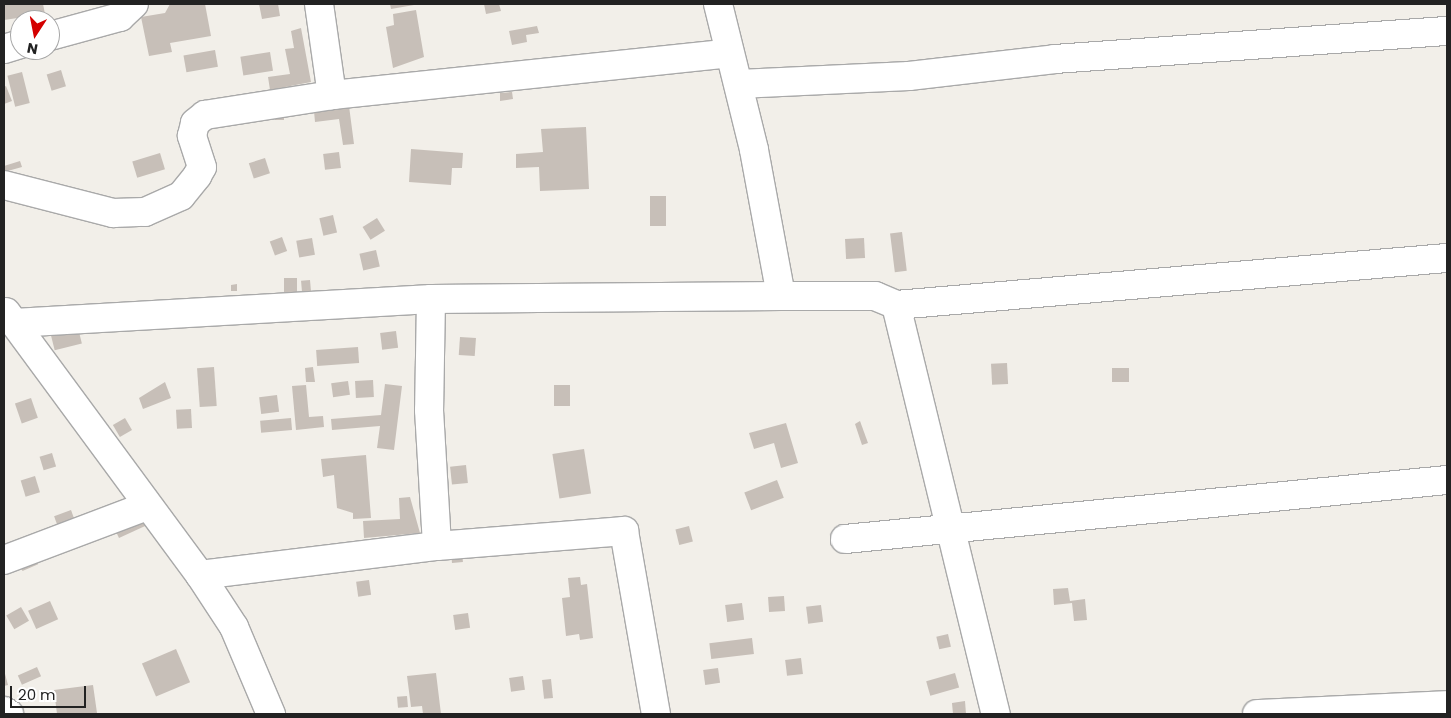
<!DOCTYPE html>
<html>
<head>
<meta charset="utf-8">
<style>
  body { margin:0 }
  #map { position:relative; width:1451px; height:718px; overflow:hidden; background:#f2efe9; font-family:Poppins,sans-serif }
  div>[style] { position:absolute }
  .building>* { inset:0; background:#c7bfb8; transform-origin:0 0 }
  .roads { filter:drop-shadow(1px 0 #a9a9a9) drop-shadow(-1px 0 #a9a9a9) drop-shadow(0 1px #a9a9a9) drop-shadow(0 -1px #a9a9a9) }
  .minor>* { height:28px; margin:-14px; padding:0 14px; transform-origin:14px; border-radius:14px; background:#fff }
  span { translate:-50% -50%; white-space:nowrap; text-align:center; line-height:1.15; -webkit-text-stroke:4.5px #fff; paint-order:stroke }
  .frame { position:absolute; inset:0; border:5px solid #222; pointer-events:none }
  .north { position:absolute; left:10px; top:10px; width:50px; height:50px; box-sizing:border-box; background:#fff; border:1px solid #a7a7a7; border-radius:50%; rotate:191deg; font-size:14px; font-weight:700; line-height:20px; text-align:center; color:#222 }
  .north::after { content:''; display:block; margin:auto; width:18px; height:22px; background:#d40000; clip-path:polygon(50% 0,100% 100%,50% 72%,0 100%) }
  .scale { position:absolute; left:10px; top:686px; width:76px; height:22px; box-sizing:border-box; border:2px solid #222; border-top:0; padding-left:6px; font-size:15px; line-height:18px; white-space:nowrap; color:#222; -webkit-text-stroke:4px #fff; paint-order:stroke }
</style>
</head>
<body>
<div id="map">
  <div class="building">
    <i style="clip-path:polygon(4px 4px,43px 4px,45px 14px,4px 20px)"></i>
    <i style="clip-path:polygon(170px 4px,205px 4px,211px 36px,170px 43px,172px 52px,149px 56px,141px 17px,165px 13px)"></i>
    <i style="clip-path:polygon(259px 4px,278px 4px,280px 16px,262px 19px)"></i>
    <i style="clip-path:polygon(390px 4px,413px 4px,414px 5px,391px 9px)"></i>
    <i style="clip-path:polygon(484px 4px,499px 4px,501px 11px,486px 14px)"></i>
    <i style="clip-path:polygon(416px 10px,424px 57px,393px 68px,386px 27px,394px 25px,393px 14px)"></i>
    <i style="clip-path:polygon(537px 26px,539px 33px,526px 35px,527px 42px,512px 45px,509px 31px)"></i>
    <i style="clip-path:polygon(301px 28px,311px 82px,270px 90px,268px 77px,290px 74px,285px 49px,294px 48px,291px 31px)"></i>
    <i style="left:215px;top:50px;width:17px;height:32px;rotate:80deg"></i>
    <i style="left:270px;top:52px;width:19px;height:30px;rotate:81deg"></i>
    <i style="left:61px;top:70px;width:17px;height:15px;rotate:73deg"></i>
    <i style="left:22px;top:72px;width:32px;height:15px;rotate:76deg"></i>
    <i style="clip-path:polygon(6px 86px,12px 101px,4px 104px,4px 87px)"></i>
    <i style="clip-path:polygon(512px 92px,513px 99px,500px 101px,500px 93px)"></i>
    <i style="clip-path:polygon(349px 106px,354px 144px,343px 145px,339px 119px,315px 122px,314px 111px)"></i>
    <i style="left:284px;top:114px;width:6px;height:9px;rotate:90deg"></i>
    <i style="clip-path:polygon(586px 127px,589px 189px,540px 191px,539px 167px,516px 168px,516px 154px,543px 152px,541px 129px)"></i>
    <i style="clip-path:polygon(411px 149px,463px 153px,462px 168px,452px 168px,451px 185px,409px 182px)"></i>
    <i style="left:339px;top:152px;width:16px;height:16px;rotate:83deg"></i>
    <i style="left:160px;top:153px;width:17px;height:29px;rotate:73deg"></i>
    <i style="left:265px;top:158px;width:16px;height:17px;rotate:72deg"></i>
    <i style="clip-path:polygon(20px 161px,22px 167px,4px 172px,4px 166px)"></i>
    <i style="left:650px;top:196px;width:16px;height:30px"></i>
    <i style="left:333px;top:215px;width:18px;height:14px;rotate:77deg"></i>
    <i style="left:377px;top:218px;width:15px;height:17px;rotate:58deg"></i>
    <i style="left:902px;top:232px;width:39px;height:12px;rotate:83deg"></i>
    <i style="left:282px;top:237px;width:15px;height:13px;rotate:70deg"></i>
    <i style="left:312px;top:238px;width:17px;height:16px;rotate:80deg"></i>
    <i style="left:864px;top:238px;width:20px;height:19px;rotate:87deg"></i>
    <i style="left:376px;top:250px;width:17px;height:17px;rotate:77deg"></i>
    <i style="left:284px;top:278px;width:13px;height:14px"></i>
    <i style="left:310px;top:280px;width:11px;height:9px;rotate:85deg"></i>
    <i style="clip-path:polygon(237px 284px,237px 291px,231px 291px,231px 285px)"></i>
    <i style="left:78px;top:328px;width:16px;height:28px;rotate:76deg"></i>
    <i style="left:396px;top:331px;width:17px;height:16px;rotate:83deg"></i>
    <i style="left:460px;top:337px;width:16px;height:18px;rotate:4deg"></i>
    <i style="left:358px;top:347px;width:16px;height:42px;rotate:86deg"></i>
    <i style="left:1007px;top:363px;width:21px;height:16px;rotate:87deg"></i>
    <i style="left:214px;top:367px;width:39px;height:17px;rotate:86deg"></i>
    <i style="clip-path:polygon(313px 367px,315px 382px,306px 382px,305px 368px)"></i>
    <i style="left:1112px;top:368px;width:17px;height:14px"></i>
    <i style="left:373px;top:380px;width:17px;height:18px;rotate:87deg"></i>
    <i style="left:348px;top:381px;width:14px;height:17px;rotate:82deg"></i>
    <i style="clip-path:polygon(165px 382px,171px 398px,143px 409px,139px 398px)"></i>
    <i style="clip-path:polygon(385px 384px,402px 386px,394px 450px,377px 448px,380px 426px,332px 430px,331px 419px,381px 415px)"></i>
    <i style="clip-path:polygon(306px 385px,309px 417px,323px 416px,324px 427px,296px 430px,292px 386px)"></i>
    <i style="left:570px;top:385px;width:21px;height:16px;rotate:90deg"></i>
    <i style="left:277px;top:395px;width:17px;height:18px;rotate:83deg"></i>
    <i style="left:31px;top:398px;width:21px;height:17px;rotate:71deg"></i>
    <i style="left:191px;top:409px;width:19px;height:15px;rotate:87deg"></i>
    <i style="left:125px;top:418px;width:14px;height:14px;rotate:60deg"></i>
    <i style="left:291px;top:418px;width:12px;height:31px;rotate:85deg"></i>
    <i style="clip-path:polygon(860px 421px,868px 443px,862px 445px,855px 424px)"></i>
    <i style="clip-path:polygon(786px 423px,798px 463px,781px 468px,774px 443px,754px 449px,749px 433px)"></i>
    <i style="left:584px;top:449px;width:45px;height:32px;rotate:81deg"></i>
    <i style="left:52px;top:453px;width:14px;height:13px;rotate:73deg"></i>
    <i style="clip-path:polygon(366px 455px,371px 518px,353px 519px,353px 513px,337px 508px,334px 475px,323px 477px,321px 459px)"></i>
    <i style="left:466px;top:465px;width:18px;height:16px;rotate:84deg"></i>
    <i style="left:35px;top:476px;width:17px;height:15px;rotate:73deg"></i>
    <i style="left:777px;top:480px;width:19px;height:35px;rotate:69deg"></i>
    <i style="clip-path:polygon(410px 497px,420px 533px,364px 538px,363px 521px,400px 519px,399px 498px)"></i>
    <i style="left:71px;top:510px;width:12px;height:18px;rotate:70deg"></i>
    <i style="left:139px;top:510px;width:17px;height:30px;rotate:65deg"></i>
    <i style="left:689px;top:526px;width:16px;height:14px;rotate:76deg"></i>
    <i style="left:462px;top:553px;width:9px;height:11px;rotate:84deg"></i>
    <i style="left:34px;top:555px;width:10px;height:17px;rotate:66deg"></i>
    <i style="clip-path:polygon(580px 577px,581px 585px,587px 584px,593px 638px,580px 640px,579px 634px,566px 636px,562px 598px,570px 597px,568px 578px)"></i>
    <i style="left:369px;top:580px;width:15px;height:13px;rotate:82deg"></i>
    <i style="clip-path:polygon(1068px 588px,1070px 601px,1085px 599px,1087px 620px,1074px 621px,1072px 603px,1054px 605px,1053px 589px)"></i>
    <i style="left:784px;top:596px;width:15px;height:16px;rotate:86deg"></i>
    <i style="left:50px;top:601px;width:20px;height:24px;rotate:66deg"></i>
    <i style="left:742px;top:603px;width:17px;height:17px;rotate:83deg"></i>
    <i style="left:821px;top:605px;width:17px;height:15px;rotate:83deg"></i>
    <i style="left:21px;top:607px;width:16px;height:17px;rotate:60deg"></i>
    <i style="left:468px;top:613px;width:15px;height:15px;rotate:82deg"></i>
    <i style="left:948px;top:634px;width:13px;height:12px;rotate:77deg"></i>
    <i style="left:752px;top:638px;width:16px;height:43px;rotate:83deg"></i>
    <i style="left:176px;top:649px;width:36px;height:37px;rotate:67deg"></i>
    <i style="left:801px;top:658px;width:16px;height:16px;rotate:83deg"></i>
    <i style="left:37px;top:667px;width:10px;height:21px;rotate:66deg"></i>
    <i style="left:718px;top:668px;width:15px;height:15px;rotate:82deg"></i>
    <i style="clip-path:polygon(4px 670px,8px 685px,4px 686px)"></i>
    <i style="clip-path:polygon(436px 673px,441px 714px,423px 714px,422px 706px,411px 707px,407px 676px)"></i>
    <i style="left:955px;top:673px;width:15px;height:30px;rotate:74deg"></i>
    <i style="left:523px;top:676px;width:14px;height:14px;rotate:82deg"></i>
    <i style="left:551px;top:679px;width:19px;height:9px;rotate:84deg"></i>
    <i style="clip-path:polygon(93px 685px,97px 713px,57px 714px,54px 690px)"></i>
    <i style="left:407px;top:696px;width:11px;height:10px;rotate:85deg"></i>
    <i style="clip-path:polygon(965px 701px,966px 714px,953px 714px,952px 703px)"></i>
  </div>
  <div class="roads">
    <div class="minor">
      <i style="left:319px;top:4px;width:92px;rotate:81.9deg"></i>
      <i style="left:718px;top:4px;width:150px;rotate:76.1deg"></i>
      <i style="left:754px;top:150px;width:148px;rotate:79.5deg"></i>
      <i style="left:781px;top:296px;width:94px"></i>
      <i style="left:875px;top:296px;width:23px;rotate:23deg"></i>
      <i style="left:896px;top:305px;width:421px;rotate:76.3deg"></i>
      <i style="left:50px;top:36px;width:73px;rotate:-15.2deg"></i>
      <i style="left:120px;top:17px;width:19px;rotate:-43deg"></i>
      <i style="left:4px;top:49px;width:17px;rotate:-17deg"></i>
      <i style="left:739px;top:84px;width:170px;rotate:-2.7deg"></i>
      <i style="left:909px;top:76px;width:147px;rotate:-6.6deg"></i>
      <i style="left:1055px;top:59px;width:393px;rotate:-4.1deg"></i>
      <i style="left:4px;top:185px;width:113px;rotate:14.4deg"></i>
      <i style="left:113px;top:213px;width:32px;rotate:-2deg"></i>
      <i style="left:145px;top:212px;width:39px;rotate:-24deg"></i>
      <i style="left:181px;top:196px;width:26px;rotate:-51deg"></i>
      <i style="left:197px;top:176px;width:10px;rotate:-61deg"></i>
      <i style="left:202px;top:167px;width:33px;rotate:-108deg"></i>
      <i style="left:192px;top:136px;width:13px;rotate:-77deg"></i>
      <i style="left:195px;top:123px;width:13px;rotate:-39deg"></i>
      <i style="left:205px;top:115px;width:129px;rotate:-8.9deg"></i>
      <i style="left:332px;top:95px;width:399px;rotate:-6deg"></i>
      <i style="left:431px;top:299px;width:111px;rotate:91deg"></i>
      <i style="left:429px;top:410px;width:136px;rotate:86.6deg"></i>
      <i style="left:896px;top:305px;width:553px;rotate:-4.88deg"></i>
      <i style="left:6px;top:312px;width:327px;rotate:53.6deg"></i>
      <i style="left:200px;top:575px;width:62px;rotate:56.8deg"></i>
      <i style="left:234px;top:627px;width:95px;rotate:67deg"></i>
      <i style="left:14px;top:323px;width:418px;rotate:-3.3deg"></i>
      <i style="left:431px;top:299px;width:350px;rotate:-0.5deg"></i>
      <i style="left:845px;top:539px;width:605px;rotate:-5.6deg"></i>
      <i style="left:4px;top:560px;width:153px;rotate:-20.7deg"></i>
      <i style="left:200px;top:575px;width:239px;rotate:-7deg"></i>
      <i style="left:437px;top:546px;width:188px;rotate:-4.6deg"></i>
      <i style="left:624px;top:531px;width:186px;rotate:80.1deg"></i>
      <i style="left:4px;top:711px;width:6px;rotate:31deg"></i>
      <i style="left:1257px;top:714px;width:190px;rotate:-2.7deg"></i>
    </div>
  </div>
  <div class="frame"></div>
  <div class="north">N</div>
  <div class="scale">20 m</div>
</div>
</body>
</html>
